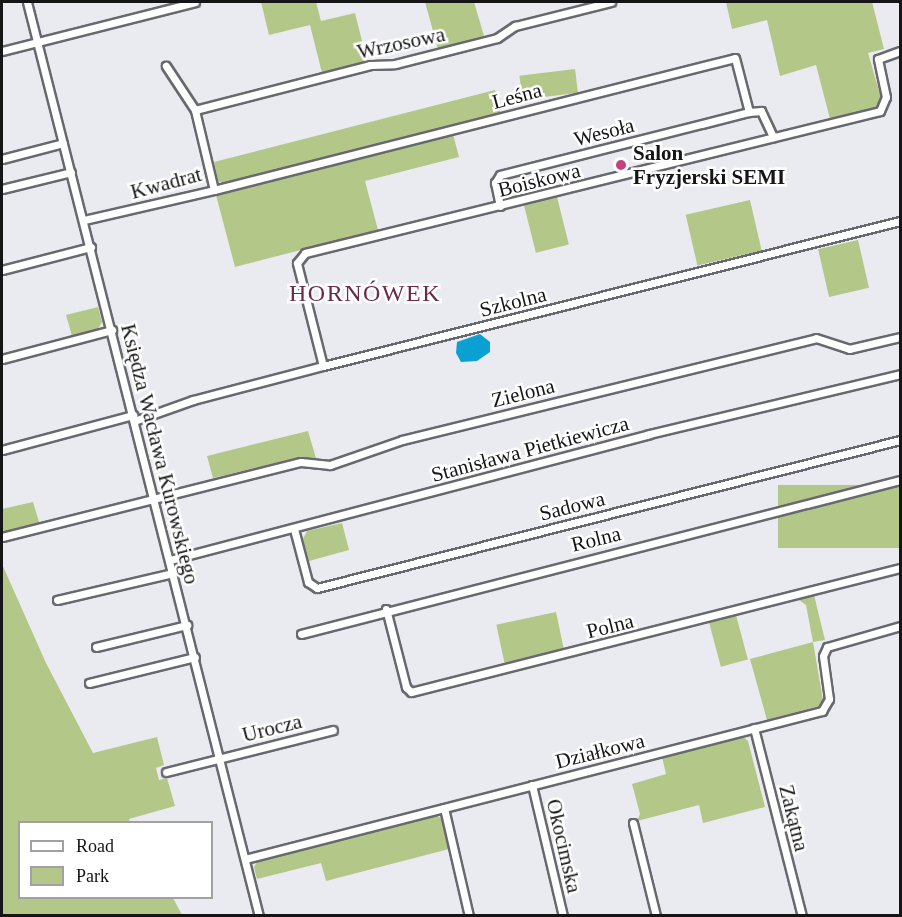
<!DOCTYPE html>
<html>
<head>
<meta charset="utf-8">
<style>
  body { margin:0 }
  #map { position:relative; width:902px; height:917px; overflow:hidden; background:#eaebf1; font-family:"Times New Roman",serif }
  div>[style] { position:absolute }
  .green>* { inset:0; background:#b3c788; transform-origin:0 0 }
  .water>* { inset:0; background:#0aa1d2 }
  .roads { filter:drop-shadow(2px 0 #68696e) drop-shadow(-2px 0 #68696e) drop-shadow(0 2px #68696e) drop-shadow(0 -2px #68696e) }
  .minor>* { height:7px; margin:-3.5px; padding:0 3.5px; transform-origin:3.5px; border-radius:3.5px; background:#fff }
  .dots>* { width:16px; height:16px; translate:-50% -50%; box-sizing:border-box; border:3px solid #fff; border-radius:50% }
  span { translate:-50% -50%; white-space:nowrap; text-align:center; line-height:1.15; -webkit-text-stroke:5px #fff; paint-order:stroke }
  .street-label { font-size:21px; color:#151517 }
  .poi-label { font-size:21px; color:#151517; font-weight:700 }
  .left { translate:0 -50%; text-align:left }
  .quarter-label { font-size:24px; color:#6b2a48; letter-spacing:1.5px }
  .frame { position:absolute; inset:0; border:3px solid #151517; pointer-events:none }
  .legend { position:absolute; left:18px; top:821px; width:195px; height:78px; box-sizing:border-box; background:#fff; border:2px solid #a1a1a2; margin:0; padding:8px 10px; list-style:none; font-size:18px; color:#151517 }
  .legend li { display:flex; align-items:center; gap:12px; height:30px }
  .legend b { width:30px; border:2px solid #a1a1a2 }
</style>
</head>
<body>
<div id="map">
  <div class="green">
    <i style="clip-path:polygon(261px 2px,316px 2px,321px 21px,355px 13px,367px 61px,322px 73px,310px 25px,269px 35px)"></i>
    <i style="clip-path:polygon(425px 2px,474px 2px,484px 36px,438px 49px)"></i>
    <i style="clip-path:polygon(726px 2px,872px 2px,884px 49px,868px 53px,882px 101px,877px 107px,830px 119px,816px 65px,780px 76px,767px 20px,732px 29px)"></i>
    <i style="left:575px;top:69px;width:24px;height:56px;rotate:83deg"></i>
    <i style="clip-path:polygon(495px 90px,501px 114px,254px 177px,225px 184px,218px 181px,214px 162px)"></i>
    <i style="clip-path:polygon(453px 134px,459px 157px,365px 181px,378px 230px,235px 267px,216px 195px)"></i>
    <i style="left:557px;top:197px;width:49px;height:34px;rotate:76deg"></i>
    <i style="left:750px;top:200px;width:52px;height:66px;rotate:77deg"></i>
    <i style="left:858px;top:240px;width:49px;height:41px;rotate:77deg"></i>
    <i style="clip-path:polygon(98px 307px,102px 322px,98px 329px,72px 336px,66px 315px)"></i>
    <i style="clip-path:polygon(308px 431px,316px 458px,288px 460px,213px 478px,207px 456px)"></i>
    <i style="left:900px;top:485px;width:63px;height:122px;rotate:90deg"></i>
    <i style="clip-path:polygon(33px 502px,40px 525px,2px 535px,2px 509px)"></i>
    <i style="clip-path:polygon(342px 523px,349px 550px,309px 561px,303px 539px,307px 531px)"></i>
    <i style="clip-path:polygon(2px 564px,46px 663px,93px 753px,157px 737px,164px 765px,156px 768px,159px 780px,167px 778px,175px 806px,129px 819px,130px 822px,20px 822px,20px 898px,173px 898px,182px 915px,2px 915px)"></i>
    <i style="clip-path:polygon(814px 595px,825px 640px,813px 642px,823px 700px,819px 706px,767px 720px,750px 659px,813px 642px,806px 605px,799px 600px)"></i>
    <i style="left:556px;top:612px;width:39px;height:61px;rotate:78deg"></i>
    <i style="left:736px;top:615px;width:46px;height:28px;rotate:75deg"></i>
    <i style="clip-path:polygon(742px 736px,748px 741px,765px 807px,703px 823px,699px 805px,637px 821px,640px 814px,632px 784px,666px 774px,662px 757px)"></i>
    <i style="clip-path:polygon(436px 815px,442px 819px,449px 849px,326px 881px,321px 863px,257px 879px,254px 867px,259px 859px)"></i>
  </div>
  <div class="water">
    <i style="clip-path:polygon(480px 334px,490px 342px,490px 352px,477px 361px,461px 362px,456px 353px,457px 342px)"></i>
  </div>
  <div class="roads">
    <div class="minor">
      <i style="left:27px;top:2px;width:943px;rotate:75.76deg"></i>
      <i style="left:2px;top:51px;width:199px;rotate:-14.2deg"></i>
      <i style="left:195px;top:110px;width:181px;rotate:-14.4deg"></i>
      <i style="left:370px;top:65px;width:25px;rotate:-2deg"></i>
      <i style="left:395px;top:64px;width:105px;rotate:-14.3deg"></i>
      <i style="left:497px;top:38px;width:22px;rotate:-34deg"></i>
      <i style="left:515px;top:26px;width:99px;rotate:-14deg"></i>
      <i style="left:2px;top:159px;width:63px;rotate:-14.7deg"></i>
      <i style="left:2px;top:189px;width:71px;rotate:-13.8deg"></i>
      <i style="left:214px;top:190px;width:537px;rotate:-14.22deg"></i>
      <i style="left:735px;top:58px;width:56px;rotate:75.5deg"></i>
      <i style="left:749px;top:112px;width:12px;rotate:-5deg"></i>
      <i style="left:761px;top:111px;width:29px;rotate:65deg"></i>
      <i style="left:500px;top:206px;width:24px;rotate:-102deg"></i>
      <i style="left:495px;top:183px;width:9px;rotate:-58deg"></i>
      <i style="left:500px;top:175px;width:257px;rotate:-14.2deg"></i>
      <i style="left:84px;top:220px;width:133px;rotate:-13deg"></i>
      <i style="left:214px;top:190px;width:82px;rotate:-103.4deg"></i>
      <i style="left:195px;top:110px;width:53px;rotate:-123.4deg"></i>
      <i style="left:2px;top:270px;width:92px;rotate:-14.5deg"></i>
      <i style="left:2px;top:359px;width:114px;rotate:-14.8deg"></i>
      <i style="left:323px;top:366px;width:106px;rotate:-104.2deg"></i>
      <i style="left:297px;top:263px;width:13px;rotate:-51deg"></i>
      <i style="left:305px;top:253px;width:592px;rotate:-13.87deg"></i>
      <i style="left:880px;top:111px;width:15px;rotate:-67deg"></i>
      <i style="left:886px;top:97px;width:39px;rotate:-102deg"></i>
      <i style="left:878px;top:59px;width:23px;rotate:-20deg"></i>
      <i style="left:134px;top:421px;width:63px;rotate:-19.6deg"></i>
      <i style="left:193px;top:400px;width:134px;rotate:-14.7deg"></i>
      <i style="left:323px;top:366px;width:595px;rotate:-14.11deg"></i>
      <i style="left:2px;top:450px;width:136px;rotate:-15deg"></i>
      <i style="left:294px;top:529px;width:55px;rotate:75.2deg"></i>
      <i style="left:308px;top:582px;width:11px;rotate:34deg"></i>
      <i style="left:317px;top:588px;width:601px;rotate:-14.24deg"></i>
      <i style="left:2px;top:537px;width:308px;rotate:-14.1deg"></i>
      <i style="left:301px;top:462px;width:29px;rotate:6deg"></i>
      <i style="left:330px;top:465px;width:76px;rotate:-19.1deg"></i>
      <i style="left:402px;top:440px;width:426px;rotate:-13.8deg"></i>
      <i style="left:816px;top:338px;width:35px;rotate:18deg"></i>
      <i style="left:849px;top:349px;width:52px;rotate:-13.2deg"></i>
      <i style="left:170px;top:560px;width:495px;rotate:-14.7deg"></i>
      <i style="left:649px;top:434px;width:258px;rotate:-13.4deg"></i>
      <i style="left:57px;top:600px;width:119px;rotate:-13.1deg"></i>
      <i style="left:386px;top:609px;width:81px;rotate:75.6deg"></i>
      <i style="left:406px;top:687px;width:7px;rotate:45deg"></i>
      <i style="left:411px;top:692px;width:504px;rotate:-14.23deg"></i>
      <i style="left:301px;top:634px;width:618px;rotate:-14.42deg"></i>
      <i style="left:96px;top:647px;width:94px;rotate:-13.6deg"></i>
      <i style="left:89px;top:683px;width:109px;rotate:-13.8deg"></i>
      <i style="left:754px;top:728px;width:194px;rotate:75.7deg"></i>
      <i style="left:166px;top:772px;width:172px;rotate:-14.1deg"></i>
      <i style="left:532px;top:785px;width:135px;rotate:76.7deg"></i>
      <i style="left:444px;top:808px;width:111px;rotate:77deg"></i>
      <i style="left:633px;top:823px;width:96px;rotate:76.1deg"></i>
      <i style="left:245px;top:859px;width:596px;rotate:-14.39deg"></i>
      <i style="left:822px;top:711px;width:14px;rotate:-60deg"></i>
      <i style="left:829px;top:699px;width:43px;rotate:-97.9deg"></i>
      <i style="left:823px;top:656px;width:10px;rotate:-66deg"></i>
      <i style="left:827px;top:647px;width:76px;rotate:-16deg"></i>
    </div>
  </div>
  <div class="dots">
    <i style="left:621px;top:165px;background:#c54081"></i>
  </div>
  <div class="street-label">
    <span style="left:401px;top:43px;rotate:-12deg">Wrzosowa</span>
    <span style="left:517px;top:96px;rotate:-15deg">Leśna</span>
    <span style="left:604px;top:132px;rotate:-14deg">Wesoła</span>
    <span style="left:539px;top:180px;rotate:-14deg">Boiskowa</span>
    <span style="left:166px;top:183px;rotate:-15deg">Kwadrat</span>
    <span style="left:513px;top:302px;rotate:-14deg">Szkolna</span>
    <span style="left:523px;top:393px;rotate:-14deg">Zielona</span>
    <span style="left:530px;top:449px;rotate:-15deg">Stanisława Pietkiewicza</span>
    <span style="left:160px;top:454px;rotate:76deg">Księdza Wacława Kurowskiego</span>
    <span style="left:572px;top:506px;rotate:-14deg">Sadowa</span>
    <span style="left:596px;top:539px;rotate:-14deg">Rolna</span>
    <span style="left:610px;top:626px;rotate:-14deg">Polna</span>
    <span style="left:272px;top:728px;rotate:-14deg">Urocza</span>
    <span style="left:600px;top:751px;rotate:-14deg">Działkowa</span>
    <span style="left:794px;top:818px;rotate:76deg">Zakątna</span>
    <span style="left:564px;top:846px;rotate:77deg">Okocimska</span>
  </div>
  <div class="poi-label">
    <span class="left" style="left:633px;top:165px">Salon<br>Fryzjerski SEMI</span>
  </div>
  <div class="quarter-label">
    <span style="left:365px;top:294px">HORNÓWEK</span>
  </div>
  <div class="frame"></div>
  <ul class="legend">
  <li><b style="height:8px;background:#fff"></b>Road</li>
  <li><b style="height:16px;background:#b3c788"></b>Park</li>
  </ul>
</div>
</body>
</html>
